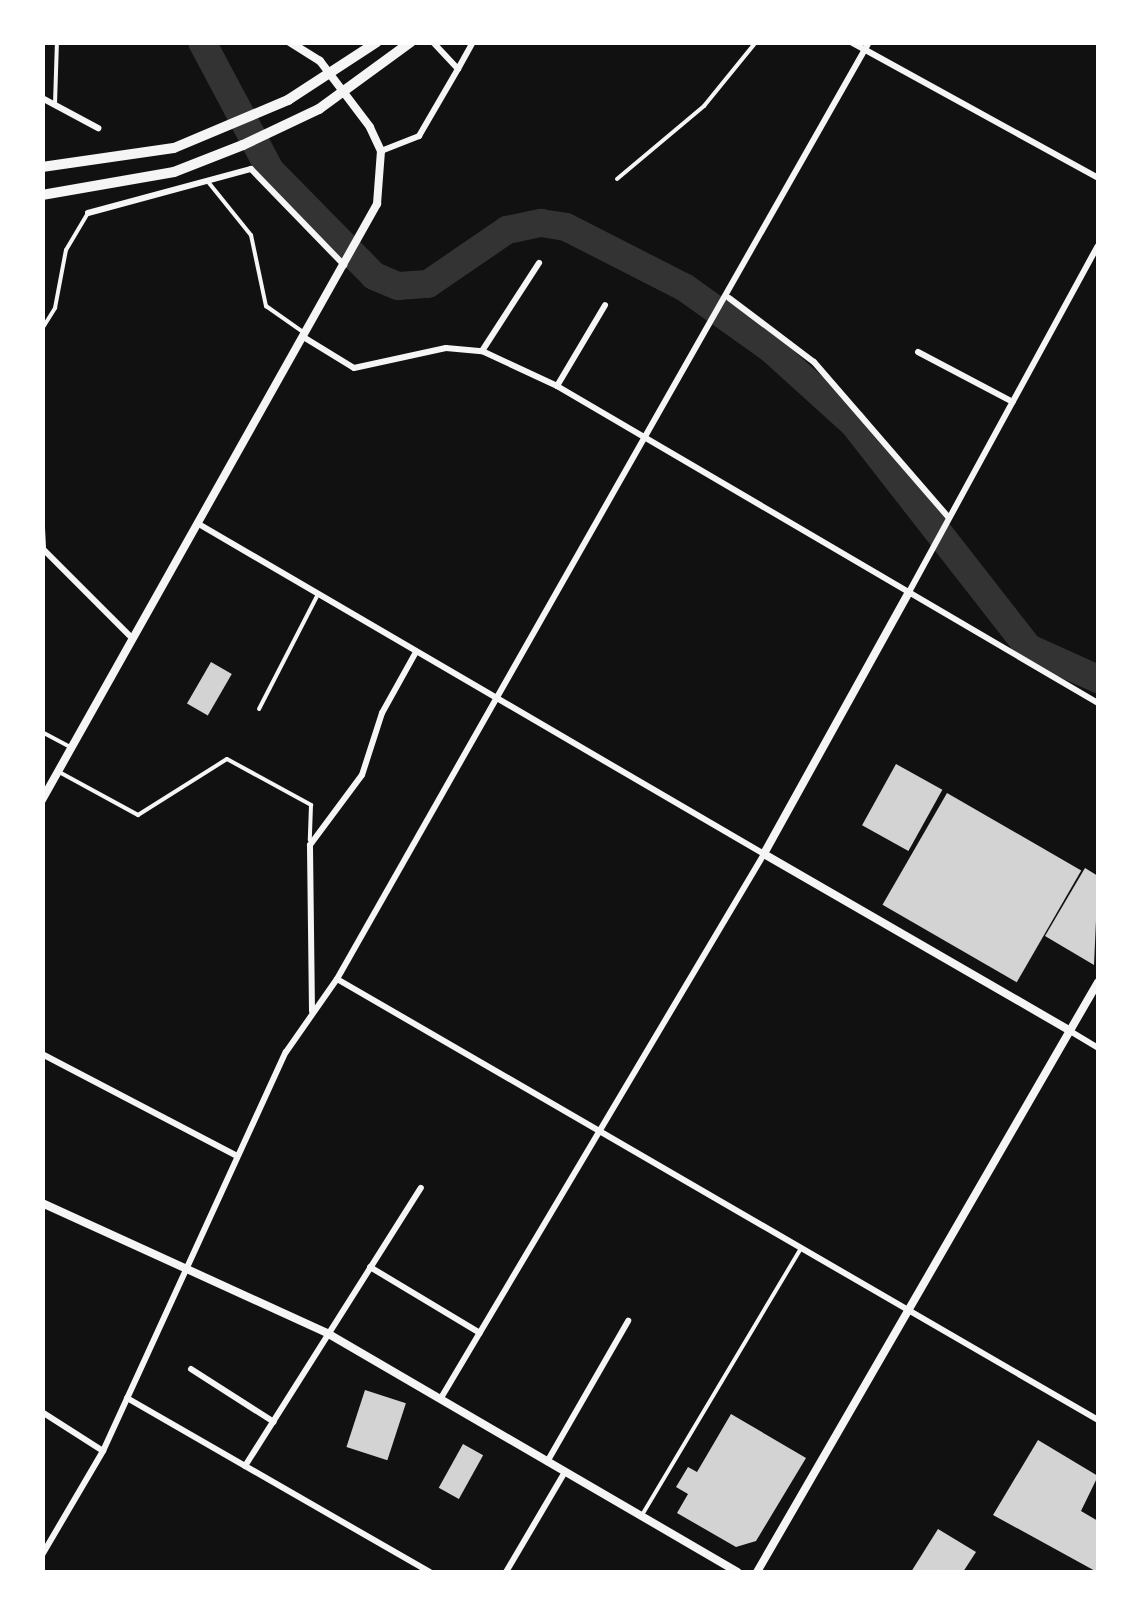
<!DOCTYPE html>
<html>
<head>
<meta charset="utf-8">
<style>
  body { margin:0 }
  #map { position:relative; width:1141px; height:1615px; overflow:hidden; background:#111; font-family:Helvetica,sans-serif }
  div>[style] { position:absolute }
  .river>* { height:28px; margin:-14px; padding:0 14px; transform-origin:14px; border-radius:14px; background:#333 }
  .building>* { inset:0; background:#d3d3d3; transform-origin:0 0 }
  .service>* { height:4px; margin:-2px; padding:0 2px; transform-origin:2px; border-radius:2px; background:#f5f5f5 }
  .minor>* { height:6px; margin:-3px; padding:0 3px; transform-origin:3px; border-radius:3px; background:#f5f5f5 }
  .tertiary>* { height:8px; margin:-4px; padding:0 4px; transform-origin:4px; border-radius:4px; background:#f5f5f5 }
  .primary>* { height:10px; margin:-5px; padding:0 5px; transform-origin:5px; border-radius:5px; background:#f5f5f5 }
  span { translate:-50% -50%; white-space:nowrap; text-align:center; line-height:1.15; -webkit-text-stroke:9px #fff; paint-order:stroke }
  .frame { position:absolute; inset:0; border:45px solid #fff; pointer-events:none }
</style>
</head>
<body>
<div id="map">
  <div class="river">
    <i style="left:202px;top:42px;width:145px;rotate:62deg"></i>
    <i style="left:270px;top:170px;width:148px;rotate:45.5deg"></i>
    <i style="left:374px;top:276px;width:26px;rotate:23deg"></i>
    <i style="left:398px;top:286px;width:30px;rotate:-4deg"></i>
    <i style="left:428px;top:284px;width:96px;rotate:-34.4deg"></i>
    <i style="left:507px;top:230px;width:35px;rotate:-12deg"></i>
    <i style="left:541px;top:223px;width:25px;rotate:9deg"></i>
    <i style="left:566px;top:227px;width:132px;rotate:27deg"></i>
    <i style="left:684px;top:287px;width:107px;rotate:35.5deg"></i>
    <i style="left:771px;top:349px;width:110px;rotate:42.1deg"></i>
    <i style="left:853px;top:423px;width:286px;rotate:52deg"></i>
    <i style="left:1029px;top:648px;width:76px;rotate:24.2deg"></i>
  </div>
  <div class="building">
    <i style="left:211px;top:662px;width:24px;height:48px;rotate:30deg"></i>
    <i style="left:896px;top:764px;width:53px;height:70px;rotate:29deg"></i>
    <i style="left:947px;top:793px;width:155px;height:129px;rotate:30deg"></i>
    <i style="clip-path:polygon(1085px 868px,1098px 876px,1094px 965px,1045px 936px)"></i>
    <i style="left:365px;top:1390px;width:43px;height:60px;rotate:18deg"></i>
    <i style="clip-path:polygon(731px 1414px,806px 1458px,756px 1541px,736px 1547px,677px 1513px,688px 1494px,676px 1487px,688px 1467px,697px 1472px)"></i>
    <i style="clip-path:polygon(1038px 1440px,1098px 1476px,1081px 1511px,1098px 1521px,1097px 1572px,993px 1515px)"></i>
    <i style="left:463px;top:1444px;width:23px;height:50px;rotate:29deg"></i>
    <i style="clip-path:polygon(938px 1529px,976px 1552px,963px 1572px,911px 1572px)"></i>
  </div>
  <div class="service">
    <i style="left:55px;top:104px;width:62px;rotate:-88.2deg"></i>
    <i style="left:617px;top:179px;width:114px;rotate:-40deg"></i>
    <i style="left:704px;top:106px;width:82px;rotate:-50.9deg"></i>
    <i style="left:209px;top:183px;width:67px;rotate:51.1deg"></i>
    <i style="left:251px;top:235px;width:73px;rotate:78.1deg"></i>
    <i style="left:266px;top:306px;width:45px;rotate:35.1deg"></i>
    <i style="left:42px;top:329px;width:25px;rotate:-58deg"></i>
    <i style="left:55px;top:308px;width:59px;rotate:-79.3deg"></i>
    <i style="left:66px;top:250px;width:43px;rotate:-59.3deg"></i>
    <i style="left:259px;top:709px;width:129px;rotate:-62.8deg"></i>
    <i style="left:42px;top:732px;width:34px;rotate:28deg"></i>
    <i style="left:61px;top:773px;width:88px;rotate:28.6deg"></i>
    <i style="left:138px;top:815px;width:105px;rotate:-32.2deg"></i>
    <i style="left:227px;top:759px;width:96px;rotate:28.7deg"></i>
    <i style="left:311px;top:805px;width:35px;rotate:92deg"></i>
    <i style="left:642px;top:1515px;width:311px;rotate:-59.2deg"></i>
  </div>
  <div class="minor">
    <i style="left:851px;top:42px;width:282px;rotate:28.8deg"></i>
    <i style="left:458px;top:69px;width:31px;rotate:-61deg"></i>
    <i style="left:42px;top:98px;width:64px;rotate:28.2deg"></i>
    <i style="left:381px;top:151px;width:41px;rotate:-21.5deg"></i>
    <i style="left:419px;top:136px;width:78px;rotate:-59.8deg"></i>
    <i style="left:458px;top:69px;width:37px;rotate:-133deg"></i>
    <i style="left:88px;top:213px;width:169px;rotate:-15.1deg"></i>
    <i style="left:251px;top:169px;width:134px;rotate:45.9deg"></i>
    <i style="left:729px;top:298px;width:106px;rotate:37deg"></i>
    <i style="left:814px;top:362px;width:206px;rotate:49.1deg"></i>
    <i style="left:305px;top:338px;width:57px;rotate:31.5deg"></i>
    <i style="left:354px;top:368px;width:94px;rotate:-12.3deg"></i>
    <i style="left:446px;top:348px;width:36px;rotate:5deg"></i>
    <i style="left:482px;top:351px;width:83px;rotate:25deg"></i>
    <i style="left:557px;top:386px;width:627px;rotate:30.37deg"></i>
    <i style="left:482px;top:351px;width:105px;rotate:-57.1deg"></i>
    <i style="left:918px;top:352px;width:107px;rotate:27.8deg"></i>
    <i style="left:557px;top:386px;width:94px;rotate:-59.3deg"></i>
    <i style="left:197px;top:523px;width:657px;rotate:30.28deg"></i>
    <i style="left:764px;top:854px;width:633px;rotate:120.7deg"></i>
    <i style="left:42px;top:528px;width:21px;rotate:87deg"></i>
    <i style="left:43px;top:549px;width:127px;rotate:45deg"></i>
    <i style="left:909px;top:592px;width:394px;rotate:-61.4deg"></i>
    <i style="left:337px;top:979px;width:880px;rotate:30.09deg"></i>
    <i style="left:312px;top:1011px;width:166px;rotate:-90.7deg"></i>
    <i style="left:310px;top:845px;width:87px;rotate:-53.4deg"></i>
    <i style="left:362px;top:775px;width:65px;rotate:-72.1deg"></i>
    <i style="left:382px;top:713px;width:70px;rotate:-60.9deg"></i>
    <i style="left:1070px;top:1031px;width:33px;rotate:31deg"></i>
    <i style="left:42px;top:1054px;width:218px;rotate:27.6deg"></i>
    <i style="left:370px;top:1267px;width:128px;rotate:31deg"></i>
    <i style="left:191px;top:1369px;width:98px;rotate:32.6deg"></i>
    <i style="left:127px;top:1398px;width:349px;rotate:29.9deg"></i>
    <i style="left:42px;top:1412px;width:72px;rotate:32.6deg"></i>
    <i style="left:547px;top:1462px;width:163px;rotate:-60.1deg"></i>
    <i style="left:245px;top:1466px;width:329px;rotate:-57.7deg"></i>
    <i style="left:42px;top:1555px;width:121px;rotate:-59.6deg"></i>
    <i style="left:103px;top:1451px;width:439px;rotate:-65.4deg"></i>
    <i style="left:286px;top:1052px;width:89px;rotate:-55.1deg"></i>
    <i style="left:337px;top:979px;width:1077px;rotate:-60.41deg"></i>
    <i style="left:506px;top:1572px;width:116px;rotate:-59.5deg"></i>
  </div>
  <div class="tertiary">
    <i style="left:909px;top:592px;width:299px;rotate:119deg"></i>
    <i style="left:764px;top:854px;width:354px;rotate:30deg"></i>
    <i style="left:42px;top:800px;width:684px;rotate:-60.66deg"></i>
    <i style="left:377px;top:204px;width:53px;rotate:-85.7deg"></i>
    <i style="left:381px;top:151px;width:26px;rotate:-115deg"></i>
    <i style="left:370px;top:127px;width:83px;rotate:-127.1deg"></i>
    <i style="left:320px;top:61px;width:36px;rotate:-148deg"></i>
    <i style="left:42px;top:1203px;width:313px;rotate:24.5deg"></i>
    <i style="left:327px;top:1333px;width:475px;rotate:30.2deg"></i>
    <i style="left:757px;top:1572px;width:681px;rotate:-59.97deg"></i>
  </div>
  <div class="primary">
    <i style="left:42px;top:167px;width:133px;rotate:-8.2deg"></i>
    <i style="left:174px;top:148px;width:124px;rotate:-22.8deg"></i>
    <i style="left:288px;top:100px;width:106px;rotate:-33.1deg"></i>
    <i style="left:42px;top:195px;width:134px;rotate:-9.9deg"></i>
    <i style="left:174px;top:172px;width:74px;rotate:-21.4deg"></i>
    <i style="left:243px;top:145px;width:84px;rotate:-25.3deg"></i>
    <i style="left:319px;top:109px;width:114px;rotate:-36.1deg"></i>
  </div>
  <div class="frame"></div>
</div>
</body>
</html>
